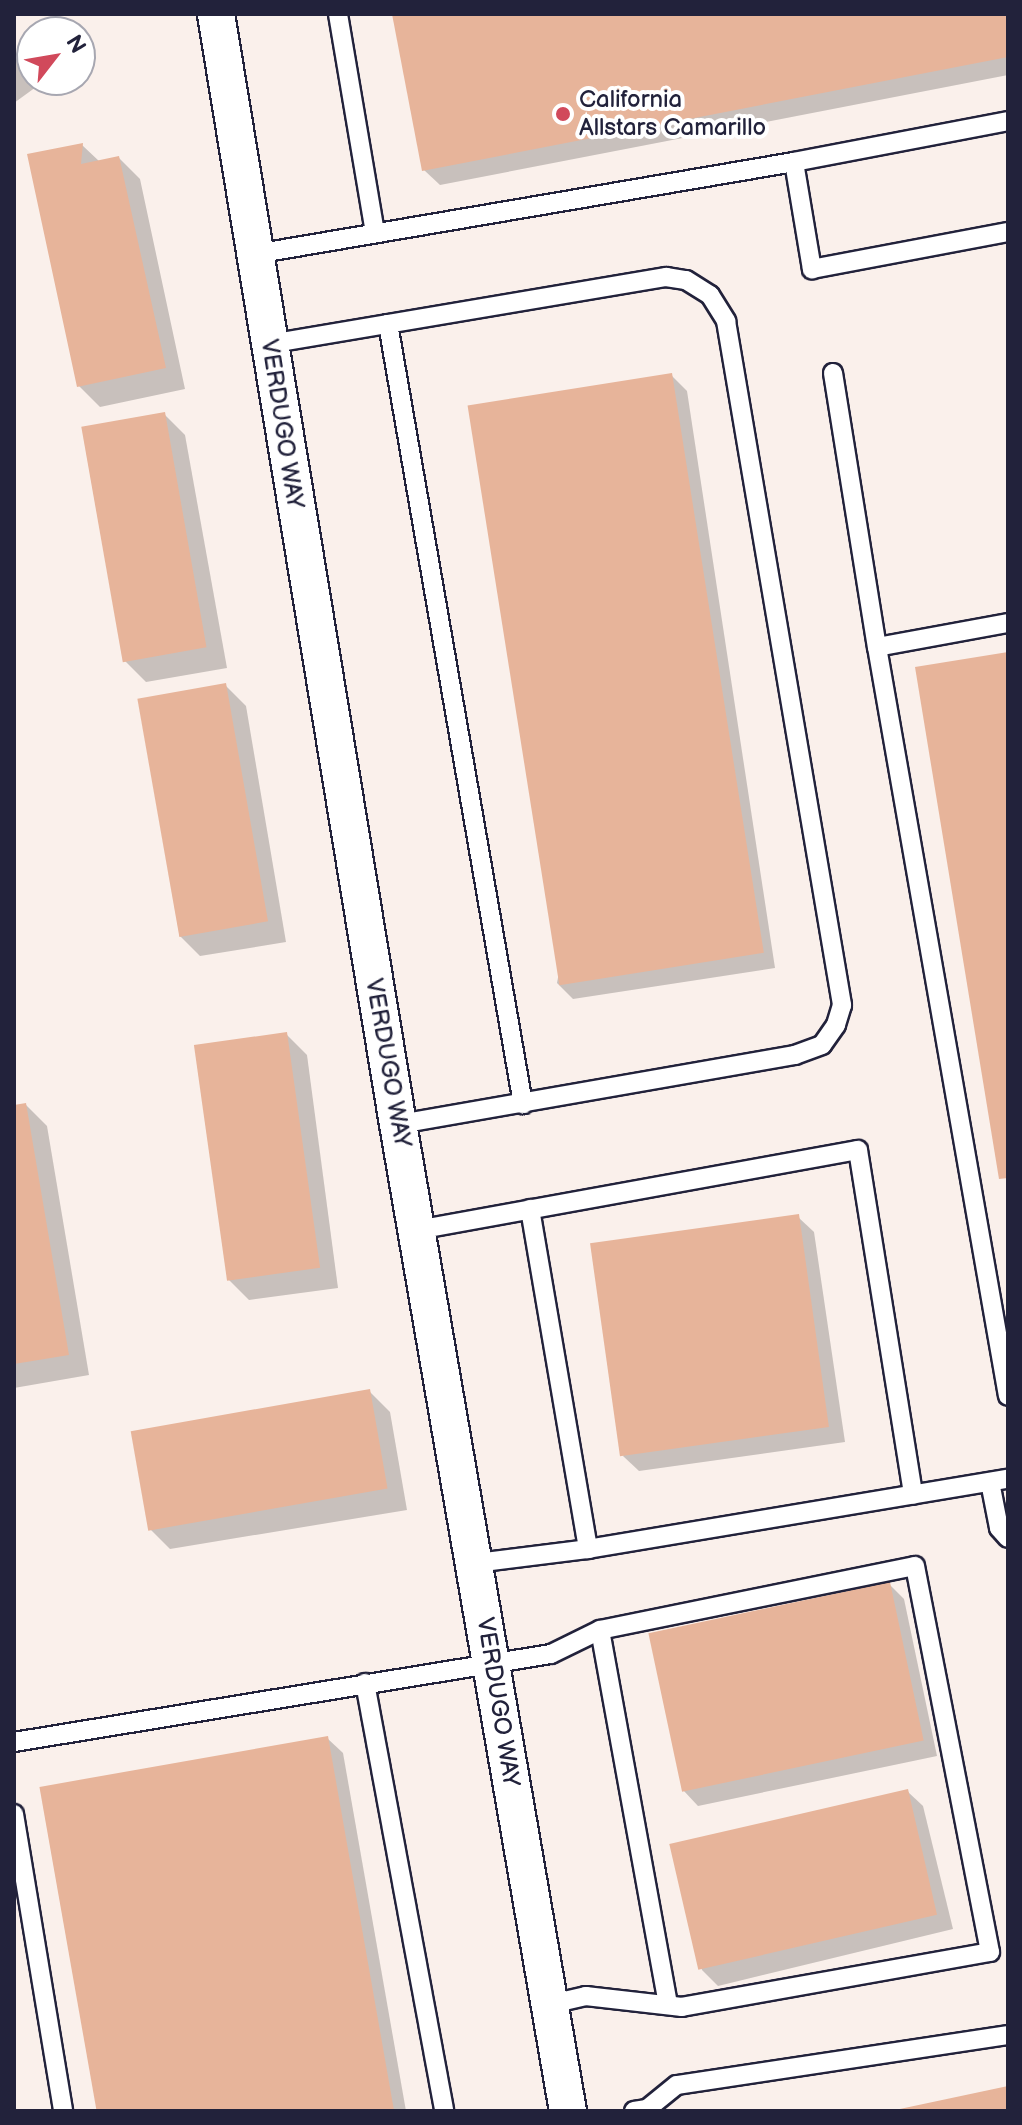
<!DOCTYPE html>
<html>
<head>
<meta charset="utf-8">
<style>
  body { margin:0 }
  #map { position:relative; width:1022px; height:2125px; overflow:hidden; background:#faf0eb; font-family:"Balsamiq Sans",sans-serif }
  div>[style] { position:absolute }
  .shadow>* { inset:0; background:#0003 }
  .building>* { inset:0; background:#e7b49a; transform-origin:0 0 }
  .roads { filter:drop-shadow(2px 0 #22223b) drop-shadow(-2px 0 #22223b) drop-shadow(0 2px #22223b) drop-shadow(0 -2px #22223b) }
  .service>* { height:18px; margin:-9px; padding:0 9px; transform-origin:9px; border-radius:9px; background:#fff }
  .minor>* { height:36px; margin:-18px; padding:0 18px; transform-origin:18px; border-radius:18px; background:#fff }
  .dots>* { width:22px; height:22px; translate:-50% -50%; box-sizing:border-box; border:4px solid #fff; border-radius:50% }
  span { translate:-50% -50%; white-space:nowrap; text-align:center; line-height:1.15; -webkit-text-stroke:8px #fff; paint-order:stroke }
  .poi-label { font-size:24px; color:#22223b }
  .left { translate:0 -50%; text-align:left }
  .street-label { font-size:24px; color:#22223b }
  .frame { position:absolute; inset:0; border:16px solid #22223b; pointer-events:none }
  .north { position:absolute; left:16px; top:16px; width:80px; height:80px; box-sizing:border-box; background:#fff; border:2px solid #a7a7b1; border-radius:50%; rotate:59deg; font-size:22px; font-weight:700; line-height:32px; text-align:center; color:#22223b }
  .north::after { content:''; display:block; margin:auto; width:28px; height:36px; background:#d1495b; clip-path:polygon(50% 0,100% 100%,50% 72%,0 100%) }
</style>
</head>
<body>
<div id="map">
  <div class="shadow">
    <i style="clip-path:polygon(394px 14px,1008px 14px,1008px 75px,440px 185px,424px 170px)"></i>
    <i style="clip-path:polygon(14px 55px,36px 87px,14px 103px)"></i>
    <i style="clip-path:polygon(82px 145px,100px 162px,119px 158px,140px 179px,185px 389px,100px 407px,79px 386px,29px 156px)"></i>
    <i style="clip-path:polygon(671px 375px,687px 391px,775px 968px,573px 999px,557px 983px)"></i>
    <i style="clip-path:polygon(164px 414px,185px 435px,227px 668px,146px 682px,125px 661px)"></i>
    <i style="clip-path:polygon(225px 685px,246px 706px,286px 942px,200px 956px,179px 935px)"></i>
    <i style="clip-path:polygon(286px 1034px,307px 1055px,338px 1288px,249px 1300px,228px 1279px)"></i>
    <i style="clip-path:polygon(26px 1105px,47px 1126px,89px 1375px,14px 1388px,14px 1107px)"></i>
    <i style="clip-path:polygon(798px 1217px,814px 1232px,845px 1442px,639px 1471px,623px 1456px)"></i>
    <i style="clip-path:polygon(369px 1391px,390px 1412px,407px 1510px,170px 1549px,149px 1528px)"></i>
    <i style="clip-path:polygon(889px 1584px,904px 1599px,937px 1756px,698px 1806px,683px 1790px)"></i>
    <i style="clip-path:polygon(327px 1738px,343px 1753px,406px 2111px,99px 2111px)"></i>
    <i style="clip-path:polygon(907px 1791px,923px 1806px,953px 1929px,718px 1986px,702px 1970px,672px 1848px)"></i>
  </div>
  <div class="building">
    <i style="clip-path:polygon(392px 14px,1008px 14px,1008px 57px,422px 171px)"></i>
    <i style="clip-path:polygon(83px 143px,81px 164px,119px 156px,166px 368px,77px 387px,27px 154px)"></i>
    <i style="left:672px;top:373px;width:587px;height:207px;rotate:81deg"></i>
    <i style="left:165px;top:412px;width:239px;height:85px;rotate:80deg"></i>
    <i style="clip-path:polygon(1008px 652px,1008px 1178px,999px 1179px,915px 667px)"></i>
    <i style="left:226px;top:683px;width:242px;height:90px;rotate:80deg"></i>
    <i style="left:287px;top:1032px;width:238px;height:94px;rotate:82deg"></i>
    <i style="clip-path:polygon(26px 1103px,69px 1355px,14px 1364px,14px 1105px)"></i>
    <i style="left:799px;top:1214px;width:215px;height:211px;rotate:82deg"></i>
    <i style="left:370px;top:1389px;width:101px;height:243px;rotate:80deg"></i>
    <i style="left:890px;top:1582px;width:162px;height:247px;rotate:78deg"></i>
    <i style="left:328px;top:1736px;width:381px;height:293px;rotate:80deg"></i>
    <i style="left:908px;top:1789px;width:129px;height:245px;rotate:77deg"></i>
    <i style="clip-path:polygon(1008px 2086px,1008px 2111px,895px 2111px,895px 2110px)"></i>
  </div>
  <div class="roads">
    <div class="service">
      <i style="left:338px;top:14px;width:222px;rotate:80.4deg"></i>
      <i style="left:794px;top:162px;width:109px;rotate:80.5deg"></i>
      <i style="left:812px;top:269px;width:199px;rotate:-10.7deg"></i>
      <i style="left:255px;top:254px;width:547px;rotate:-9.69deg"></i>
      <i style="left:794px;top:162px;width:218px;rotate:-10.8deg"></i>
      <i style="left:388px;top:324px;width:792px;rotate:80.18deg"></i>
      <i style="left:269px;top:344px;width:403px;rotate:-9.6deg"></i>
      <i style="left:666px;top:277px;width:20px;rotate:9deg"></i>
      <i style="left:686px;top:280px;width:28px;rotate:32deg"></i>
      <i style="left:710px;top:295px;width:31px;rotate:58deg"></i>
      <i style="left:726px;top:321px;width:694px;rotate:80.37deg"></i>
      <i style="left:842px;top:1005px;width:21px;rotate:107deg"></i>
      <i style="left:836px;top:1025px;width:24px;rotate:125deg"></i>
      <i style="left:822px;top:1045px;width:29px;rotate:160deg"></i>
      <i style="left:795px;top:1055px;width:403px;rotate:170.1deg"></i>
      <i style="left:833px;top:373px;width:278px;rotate:80.9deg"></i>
      <i style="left:877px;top:647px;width:760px;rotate:80.08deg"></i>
      <i style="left:877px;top:647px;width:133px;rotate:-10.4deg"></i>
      <i style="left:530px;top:1209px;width:345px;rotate:80.3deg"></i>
      <i style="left:417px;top:1230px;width:448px;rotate:-10.3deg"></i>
      <i style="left:858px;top:1150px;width:349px;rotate:80.9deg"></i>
      <i style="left:990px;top:1482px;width:47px;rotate:78.9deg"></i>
      <i style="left:999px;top:1528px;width:13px;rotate:48deg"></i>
      <i style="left:476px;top:1563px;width:113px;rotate:-7.1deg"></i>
      <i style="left:588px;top:1549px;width:426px;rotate:-9.5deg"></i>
      <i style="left:600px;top:1630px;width:381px;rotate:79.7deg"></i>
      <i style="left:365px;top:1683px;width:435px;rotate:79.5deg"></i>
      <i style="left:14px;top:1742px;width:544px;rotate:-9.31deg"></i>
      <i style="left:551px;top:1654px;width:55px;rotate:-26.1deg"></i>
      <i style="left:600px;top:1630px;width:321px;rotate:-11.5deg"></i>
      <i style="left:915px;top:1566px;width:393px;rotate:79deg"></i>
      <i style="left:990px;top:1952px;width:313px;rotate:169.9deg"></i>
      <i style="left:682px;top:2007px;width:97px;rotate:-173.5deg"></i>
      <i style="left:586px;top:1996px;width:39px;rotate:167deg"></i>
      <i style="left:14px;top:1814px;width:301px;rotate:80.6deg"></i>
      <i style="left:634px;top:2111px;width:13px;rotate:-9deg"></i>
      <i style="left:647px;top:2109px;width:38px;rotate:-39deg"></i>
      <i style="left:677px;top:2085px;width:335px;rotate:-8.6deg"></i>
    </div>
    <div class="minor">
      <i style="left:216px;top:14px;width:1125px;rotate:80.69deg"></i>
      <i style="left:398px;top:1124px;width:1002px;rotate:80.23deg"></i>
    </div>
  </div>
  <div class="dots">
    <i style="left:563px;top:114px;background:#d1495b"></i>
  </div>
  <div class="poi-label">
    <span class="left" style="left:579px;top:114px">California<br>Allstars Camarillo</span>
  </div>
  <div class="street-label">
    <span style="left:282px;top:424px;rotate:81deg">VERDUGO WAY</span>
    <span style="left:388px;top:1063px;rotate:80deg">VERDUGO WAY</span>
    <span style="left:498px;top:1702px;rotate:81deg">VERDUGO WAY</span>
  </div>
  <div class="frame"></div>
  <div class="north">N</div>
</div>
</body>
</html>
